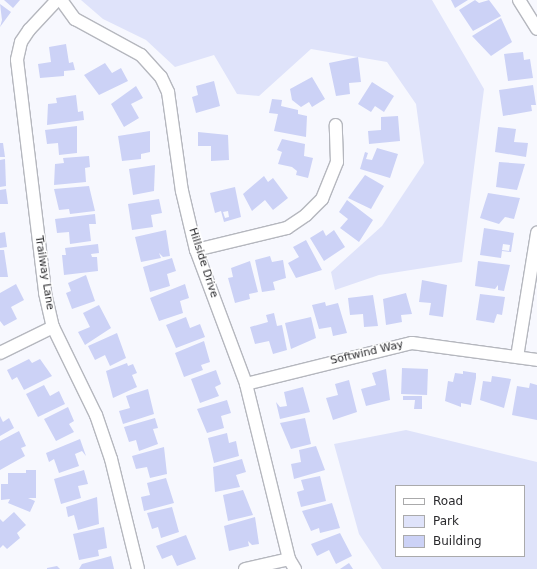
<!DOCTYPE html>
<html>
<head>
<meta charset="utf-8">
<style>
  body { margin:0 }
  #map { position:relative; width:537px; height:569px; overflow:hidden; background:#f7f8fe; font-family:"DejaVu Sans",sans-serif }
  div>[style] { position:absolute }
  .green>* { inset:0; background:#dfe3fa }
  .building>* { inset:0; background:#ccd2f6; transform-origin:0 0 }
  .roads { filter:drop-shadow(1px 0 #b5b7be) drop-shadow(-1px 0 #b5b7be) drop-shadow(0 1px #b5b7be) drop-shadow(0 -1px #b5b7be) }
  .street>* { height:12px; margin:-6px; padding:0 6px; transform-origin:6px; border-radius:6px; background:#fff }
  span { translate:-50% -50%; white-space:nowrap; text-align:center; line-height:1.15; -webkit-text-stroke:3px #fff; paint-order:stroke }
  .street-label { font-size:11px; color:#2a2a2d }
  .legend { position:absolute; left:395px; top:485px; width:130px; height:72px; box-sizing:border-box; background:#fff; border:1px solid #aaaaab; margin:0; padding:5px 7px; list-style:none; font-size:12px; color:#2a2a2d }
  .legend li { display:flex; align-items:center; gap:8px; height:20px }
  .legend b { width:20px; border:1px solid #aaaaab }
</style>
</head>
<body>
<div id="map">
  <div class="green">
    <i style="clip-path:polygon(81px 0,432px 0,484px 89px,462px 262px,379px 275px,335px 290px,331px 272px,382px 226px,424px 163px,416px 104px,387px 62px,311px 49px,259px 96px,237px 94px,214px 55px,175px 67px,146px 40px,103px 19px)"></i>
    <i style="clip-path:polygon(evenodd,406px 430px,537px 462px,537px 569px,382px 569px,359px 534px,334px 444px,406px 430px,396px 486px,524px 486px,524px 556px,396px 556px,396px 486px)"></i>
  </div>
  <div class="building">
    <i style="clip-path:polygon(4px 0,20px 0,13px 8px)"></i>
    <i style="clip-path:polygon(451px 0,468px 0,455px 8px)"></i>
    <i style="clip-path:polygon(475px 0,479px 3px,489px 0,501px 16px,473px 31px,459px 10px)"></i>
    <i style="clip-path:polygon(0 4px,11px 12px,0 27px,2px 20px)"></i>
    <i style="clip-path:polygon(501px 18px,512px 42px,491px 56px,472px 36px)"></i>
    <i style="clip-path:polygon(66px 44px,69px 63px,73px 62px,75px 70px,64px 71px,64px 76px,40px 78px,38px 64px,51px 62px,49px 47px)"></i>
    <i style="clip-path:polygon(523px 52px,524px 60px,530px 59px,533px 78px,508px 81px,504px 54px)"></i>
    <i style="clip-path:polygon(358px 57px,361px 82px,349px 83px,350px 94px,336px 96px,329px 63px)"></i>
    <i style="clip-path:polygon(105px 63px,112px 73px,121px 68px,128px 81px,99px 95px,84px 75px)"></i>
    <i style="clip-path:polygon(312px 77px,325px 99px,312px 107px,309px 102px,301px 107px,292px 100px,290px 89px)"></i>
    <i style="clip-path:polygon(214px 81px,220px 106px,196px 113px,192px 97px,198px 95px,196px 86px)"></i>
    <i style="clip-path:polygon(372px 82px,394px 96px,384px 112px,375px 106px,371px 112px,358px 104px)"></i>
    <i style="clip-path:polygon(533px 85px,536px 105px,531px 105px,532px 111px,503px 116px,499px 90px)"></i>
    <i style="clip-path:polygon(136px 86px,143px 98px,131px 104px,139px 118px,124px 127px,111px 104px)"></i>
    <i style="clip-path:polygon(76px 95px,78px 112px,83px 111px,84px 120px,47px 125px,48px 104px,57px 103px,56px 98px)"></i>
    <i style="clip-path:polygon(272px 99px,282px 100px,281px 106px,298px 110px,298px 114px,307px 116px,306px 137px,274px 131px,278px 114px,269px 113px)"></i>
    <i style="clip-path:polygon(398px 116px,400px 141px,369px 144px,368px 131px,381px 130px,381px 117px)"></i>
    <i style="clip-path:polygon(77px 126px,77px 153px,59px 155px,58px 143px,47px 144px,45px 130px)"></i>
    <i style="clip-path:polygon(498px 127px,516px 129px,514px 142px,528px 143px,526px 157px,495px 152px)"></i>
    <i style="clip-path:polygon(150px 131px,150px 152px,141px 154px,141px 159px,122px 161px,118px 136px)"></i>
    <i style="clip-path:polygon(198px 132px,228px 135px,229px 160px,211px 161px,211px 146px,198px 146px)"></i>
    <i style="clip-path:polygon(282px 139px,305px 144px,304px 156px,313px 158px,308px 178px,296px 175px,297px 171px,292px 167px,278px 164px,282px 152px,277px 150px)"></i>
    <i style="clip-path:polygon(0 143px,3px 143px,5px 157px,0 157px)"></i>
    <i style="clip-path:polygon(377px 148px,398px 154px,390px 178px,360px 169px,365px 152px,368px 153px,366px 159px,372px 160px)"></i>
    <i style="clip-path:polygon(89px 156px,90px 167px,85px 168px,86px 182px,54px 185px,55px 164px,64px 163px,63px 158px)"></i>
    <i style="clip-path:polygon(5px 159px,6px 186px,0 187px,0 160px)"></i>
    <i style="clip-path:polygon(499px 162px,525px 164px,517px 190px,496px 187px)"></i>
    <i style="clip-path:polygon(155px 165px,154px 191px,133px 195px,129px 169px)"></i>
    <i style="clip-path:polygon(365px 175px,384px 186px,371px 209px,348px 198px)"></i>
    <i style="clip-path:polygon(264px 176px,268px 182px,273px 178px,288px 198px,273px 210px,265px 200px,252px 211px,243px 194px)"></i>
    <i style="clip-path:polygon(89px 186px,95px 211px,70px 214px,69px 209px,59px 210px,54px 189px)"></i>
    <i style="clip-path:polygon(evenodd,235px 187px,241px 217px,224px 222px,221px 211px,215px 213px,210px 193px,235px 187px,228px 211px,229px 217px,225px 218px,223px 212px,228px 211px)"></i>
    <i style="clip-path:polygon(6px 189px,8px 204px,0 204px,0 190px)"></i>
    <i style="clip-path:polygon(488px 193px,520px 198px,514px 219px,505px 217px,499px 224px,480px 218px)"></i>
    <i style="clip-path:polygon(159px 199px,162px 213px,151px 215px,153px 227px,132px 230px,128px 204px)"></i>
    <i style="clip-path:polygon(347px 200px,373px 220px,359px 242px,340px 228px,348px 219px,339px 212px)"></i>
    <i style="clip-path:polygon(95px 214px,96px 224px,89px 224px,91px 241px,70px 244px,69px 232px,57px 233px,55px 219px)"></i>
    <i style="clip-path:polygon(evenodd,484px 228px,514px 233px,511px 252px,502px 251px,501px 258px,480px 255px,484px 228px,503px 244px,510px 245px,509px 251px,502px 250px,503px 244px)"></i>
    <i style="clip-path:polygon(166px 230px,170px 256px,163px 257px,159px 253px,161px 258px,141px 262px,135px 237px)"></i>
    <i style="clip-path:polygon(323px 230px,326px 236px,334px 230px,345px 247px,324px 261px,310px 238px)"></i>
    <i style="clip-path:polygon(5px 232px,7px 247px,0 248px,0 233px)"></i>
    <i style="clip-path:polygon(306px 240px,322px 270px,296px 278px,288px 263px,299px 257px,293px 247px)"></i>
    <i style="clip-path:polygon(98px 244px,99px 253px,91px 254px,92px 257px,97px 257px,98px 271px,64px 275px,62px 255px,66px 255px,65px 248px)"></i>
    <i style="clip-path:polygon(0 250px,4px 250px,8px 277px,0 277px)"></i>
    <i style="clip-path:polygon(270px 256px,272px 262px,283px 260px,286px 278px,273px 282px,275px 290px,262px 292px,255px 260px)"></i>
    <i style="clip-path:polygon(172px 258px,176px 271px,167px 274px,170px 286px,150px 292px,143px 267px)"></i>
    <i style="clip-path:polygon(250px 261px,258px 292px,249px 294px,250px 299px,235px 303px,228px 278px,233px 277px,231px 268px)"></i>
    <i style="clip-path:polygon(478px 261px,510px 265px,504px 291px,498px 290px,498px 285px,495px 289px,475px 286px)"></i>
    <i style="clip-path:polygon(86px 275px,95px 301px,72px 309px,66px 293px,71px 291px,68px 283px)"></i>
    <i style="clip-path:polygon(422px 280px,447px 285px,443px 317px,429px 315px,431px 303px,419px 302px)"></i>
    <i style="clip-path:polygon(16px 284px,24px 300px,11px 307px,17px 319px,4px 326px,0 321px,0 293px)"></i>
    <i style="clip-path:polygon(185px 284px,189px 298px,180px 301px,183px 313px,159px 321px,150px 298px)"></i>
    <i style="clip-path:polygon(406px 293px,412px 314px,401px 315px,402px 322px,386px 325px,383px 299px)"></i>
    <i style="clip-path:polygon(480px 294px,505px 297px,502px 315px,497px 314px,494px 323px,476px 320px)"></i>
    <i style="clip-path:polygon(373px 295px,378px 326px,364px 327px,363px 314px,350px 315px,348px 298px)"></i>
    <i style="clip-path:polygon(325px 302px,326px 306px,338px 303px,347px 333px,333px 336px,331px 327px,319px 329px,312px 305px)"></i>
    <i style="clip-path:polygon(99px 305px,111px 328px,85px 345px,78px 332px,90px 327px,83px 313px)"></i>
    <i style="clip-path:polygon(274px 313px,277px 326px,282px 325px,287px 350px,273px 354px,269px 341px,255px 344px,250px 327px,268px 322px,266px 315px)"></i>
    <i style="clip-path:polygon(186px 317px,190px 328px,200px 324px,205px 337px,176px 348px,166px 325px)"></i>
    <i style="clip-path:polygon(311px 317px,316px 338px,291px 349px,285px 323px)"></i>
    <i style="clip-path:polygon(117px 333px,126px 358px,110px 366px,105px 355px,95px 360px,88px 346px)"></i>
    <i style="clip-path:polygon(204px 341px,210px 362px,201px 365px,203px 370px,184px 377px,175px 353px)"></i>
    <i style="clip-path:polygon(29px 359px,32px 363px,40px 359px,52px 376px,24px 390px,17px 377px,12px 380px,7px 370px)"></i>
    <i style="clip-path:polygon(127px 363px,128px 366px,133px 364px,137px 373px,132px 375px,137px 387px,113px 398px,106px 371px)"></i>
    <i style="left:402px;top:368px;width:26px;height:26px;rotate:2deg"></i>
    <i style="clip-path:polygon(386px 369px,390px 400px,366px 406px,361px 389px,376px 385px,372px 373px)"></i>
    <i style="clip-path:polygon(216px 370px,221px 384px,215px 387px,219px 396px,200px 403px,191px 379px)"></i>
    <i style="clip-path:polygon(463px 371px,476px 373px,476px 378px,471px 405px,461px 403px,461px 407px,445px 401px,448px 381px,453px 382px,455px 373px,463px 374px)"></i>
    <i style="clip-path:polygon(492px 376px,511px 379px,504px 408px,480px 400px,483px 381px,491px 382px)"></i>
    <i style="clip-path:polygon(349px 380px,357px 412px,333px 420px,326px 398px,338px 395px,335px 384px)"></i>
    <i style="clip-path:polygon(530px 383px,537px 385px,537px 420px,512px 415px,517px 386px,529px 388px)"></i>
    <i style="clip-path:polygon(44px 385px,50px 396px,59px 391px,65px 404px,38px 417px,26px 394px)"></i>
    <i style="clip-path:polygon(303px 387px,310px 412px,280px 419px,276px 402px,280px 407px,287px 406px,284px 392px)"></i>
    <i style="clip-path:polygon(148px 389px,154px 414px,123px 424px,119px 411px,130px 408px,126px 396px)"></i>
    <i style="clip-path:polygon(403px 396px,422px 396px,422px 409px,414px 409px,415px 400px,403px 400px)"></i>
    <i style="clip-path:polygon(227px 400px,231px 413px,221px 416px,224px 428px,207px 433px,197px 409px)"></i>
    <i style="clip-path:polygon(68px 407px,74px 421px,69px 424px,74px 432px,56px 441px,44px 419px)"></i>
    <i style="clip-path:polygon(0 416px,3px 422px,9px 418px,14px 428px,0 436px)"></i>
    <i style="clip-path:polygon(155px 418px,158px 428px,153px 429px,158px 444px,139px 451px,136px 440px,129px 442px,124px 427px)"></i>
    <i style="clip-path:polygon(305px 418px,311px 444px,291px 449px,280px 423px)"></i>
    <i style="clip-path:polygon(19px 431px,26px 446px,21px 448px,25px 456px,0 470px,0 441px)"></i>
    <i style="clip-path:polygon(227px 433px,229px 443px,236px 441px,239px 456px,214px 463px,208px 438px)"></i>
    <i style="clip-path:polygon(80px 439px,86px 456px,82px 451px,75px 454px,79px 466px,59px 473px,54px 459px,49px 462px,46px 453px)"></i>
    <i style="clip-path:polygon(316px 446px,325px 470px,294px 479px,291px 464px,301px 462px,299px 450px)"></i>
    <i style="clip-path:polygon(164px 447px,167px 474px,150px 478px,147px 467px,136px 469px,132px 456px)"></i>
    <i style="clip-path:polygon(242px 459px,246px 472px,236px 475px,240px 487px,215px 492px,213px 467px)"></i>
    <i style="clip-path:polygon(26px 470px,36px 470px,36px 498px,28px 498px,35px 501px,30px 512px,8px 503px,10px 499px,1px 500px,1px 484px,8px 484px,8px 473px,26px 473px)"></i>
    <i style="clip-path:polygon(84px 470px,88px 484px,78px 486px,81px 498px,61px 504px,54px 479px)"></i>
    <i style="clip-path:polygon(320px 476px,326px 501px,301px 507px,297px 492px,304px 490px,301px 480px)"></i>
    <i style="clip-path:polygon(166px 478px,174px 503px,144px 511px,141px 497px,150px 495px,147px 483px)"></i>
    <i style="clip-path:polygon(243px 490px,253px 515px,228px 521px,223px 495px)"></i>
    <i style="clip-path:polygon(97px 497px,99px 524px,78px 530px,74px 515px,68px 517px,66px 507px)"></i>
    <i style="clip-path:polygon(332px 503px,340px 528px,320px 533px,319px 528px,311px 531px,302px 511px)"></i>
    <i style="clip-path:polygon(172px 507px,179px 532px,161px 538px,158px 527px,152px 529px,147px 513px)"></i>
    <i style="clip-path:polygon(14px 512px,26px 525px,17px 533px,20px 538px,7px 549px,3px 545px,0 548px,0 519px,3px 522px)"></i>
    <i style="clip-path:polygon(255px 517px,259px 544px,252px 545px,248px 541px,249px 546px,229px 551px,224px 526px)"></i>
    <i style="clip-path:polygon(104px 527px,107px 548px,98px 550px,99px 556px,79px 560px,73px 534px)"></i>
    <i style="clip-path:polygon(340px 533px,352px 556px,336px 564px,329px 550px,317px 556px,311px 544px)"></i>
    <i style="clip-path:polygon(186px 535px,196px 559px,177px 566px,172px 555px,162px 559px,156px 546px)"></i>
    <i style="clip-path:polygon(111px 556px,114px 569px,79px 569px,82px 564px)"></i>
    <i style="clip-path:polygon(349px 563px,353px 569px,340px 569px)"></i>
    <i style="clip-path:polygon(57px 566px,60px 569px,47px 569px,47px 568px)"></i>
  </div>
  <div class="roads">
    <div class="street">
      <i style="left:57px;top:0;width:41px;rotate:133deg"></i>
      <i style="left:29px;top:30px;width:14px;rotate:124deg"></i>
      <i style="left:21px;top:42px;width:18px;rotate:103deg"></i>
      <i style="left:17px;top:60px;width:235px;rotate:83.1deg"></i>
      <i style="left:45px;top:293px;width:35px;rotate:77deg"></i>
      <i style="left:53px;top:327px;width:98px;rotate:64deg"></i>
      <i style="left:96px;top:415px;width:46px;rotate:71.2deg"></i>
      <i style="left:111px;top:459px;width:113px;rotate:76.2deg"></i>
      <i style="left:61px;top:0;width:24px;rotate:54deg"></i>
      <i style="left:75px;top:19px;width:75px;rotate:28.6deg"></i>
      <i style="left:141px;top:55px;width:30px;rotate:48deg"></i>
      <i style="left:161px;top:77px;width:17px;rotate:65deg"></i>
      <i style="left:168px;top:92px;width:100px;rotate:82deg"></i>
      <i style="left:182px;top:191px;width:61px;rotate:76.7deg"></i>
      <i style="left:196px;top:250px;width:143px;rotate:69.5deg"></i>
      <i style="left:246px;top:384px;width:180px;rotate:76.2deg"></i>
      <i style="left:289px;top:559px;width:12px;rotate:59deg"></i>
      <i style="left:519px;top:0;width:34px;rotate:58deg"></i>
      <i style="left:196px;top:250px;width:94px;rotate:-13.6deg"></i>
      <i style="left:287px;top:228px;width:23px;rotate:-34deg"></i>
      <i style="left:306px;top:215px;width:23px;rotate:-45deg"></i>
      <i style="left:322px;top:199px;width:40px;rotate:-68deg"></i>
      <i style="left:337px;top:162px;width:37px;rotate:-92deg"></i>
      <i style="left:0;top:353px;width:59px;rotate:-26.1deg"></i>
      <i style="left:517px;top:357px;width:126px;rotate:-80.8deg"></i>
      <i style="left:246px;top:384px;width:171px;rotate:-13.9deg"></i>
      <i style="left:412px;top:343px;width:126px;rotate:7.7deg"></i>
      <i style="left:245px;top:569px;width:45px;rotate:-12.8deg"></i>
    </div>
  </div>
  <div class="street-label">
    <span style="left:203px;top:263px;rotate:72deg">Hillside Drive</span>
    <span style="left:44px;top:273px;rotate:81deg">Trailway Lane</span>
    <span style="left:367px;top:353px;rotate:-13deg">Softwind Way</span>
  </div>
  <ul class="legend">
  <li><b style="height:5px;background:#fff"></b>Road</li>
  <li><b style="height:11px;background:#dfe3fa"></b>Park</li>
  <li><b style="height:11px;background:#ccd2f6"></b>Building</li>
  </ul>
</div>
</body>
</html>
